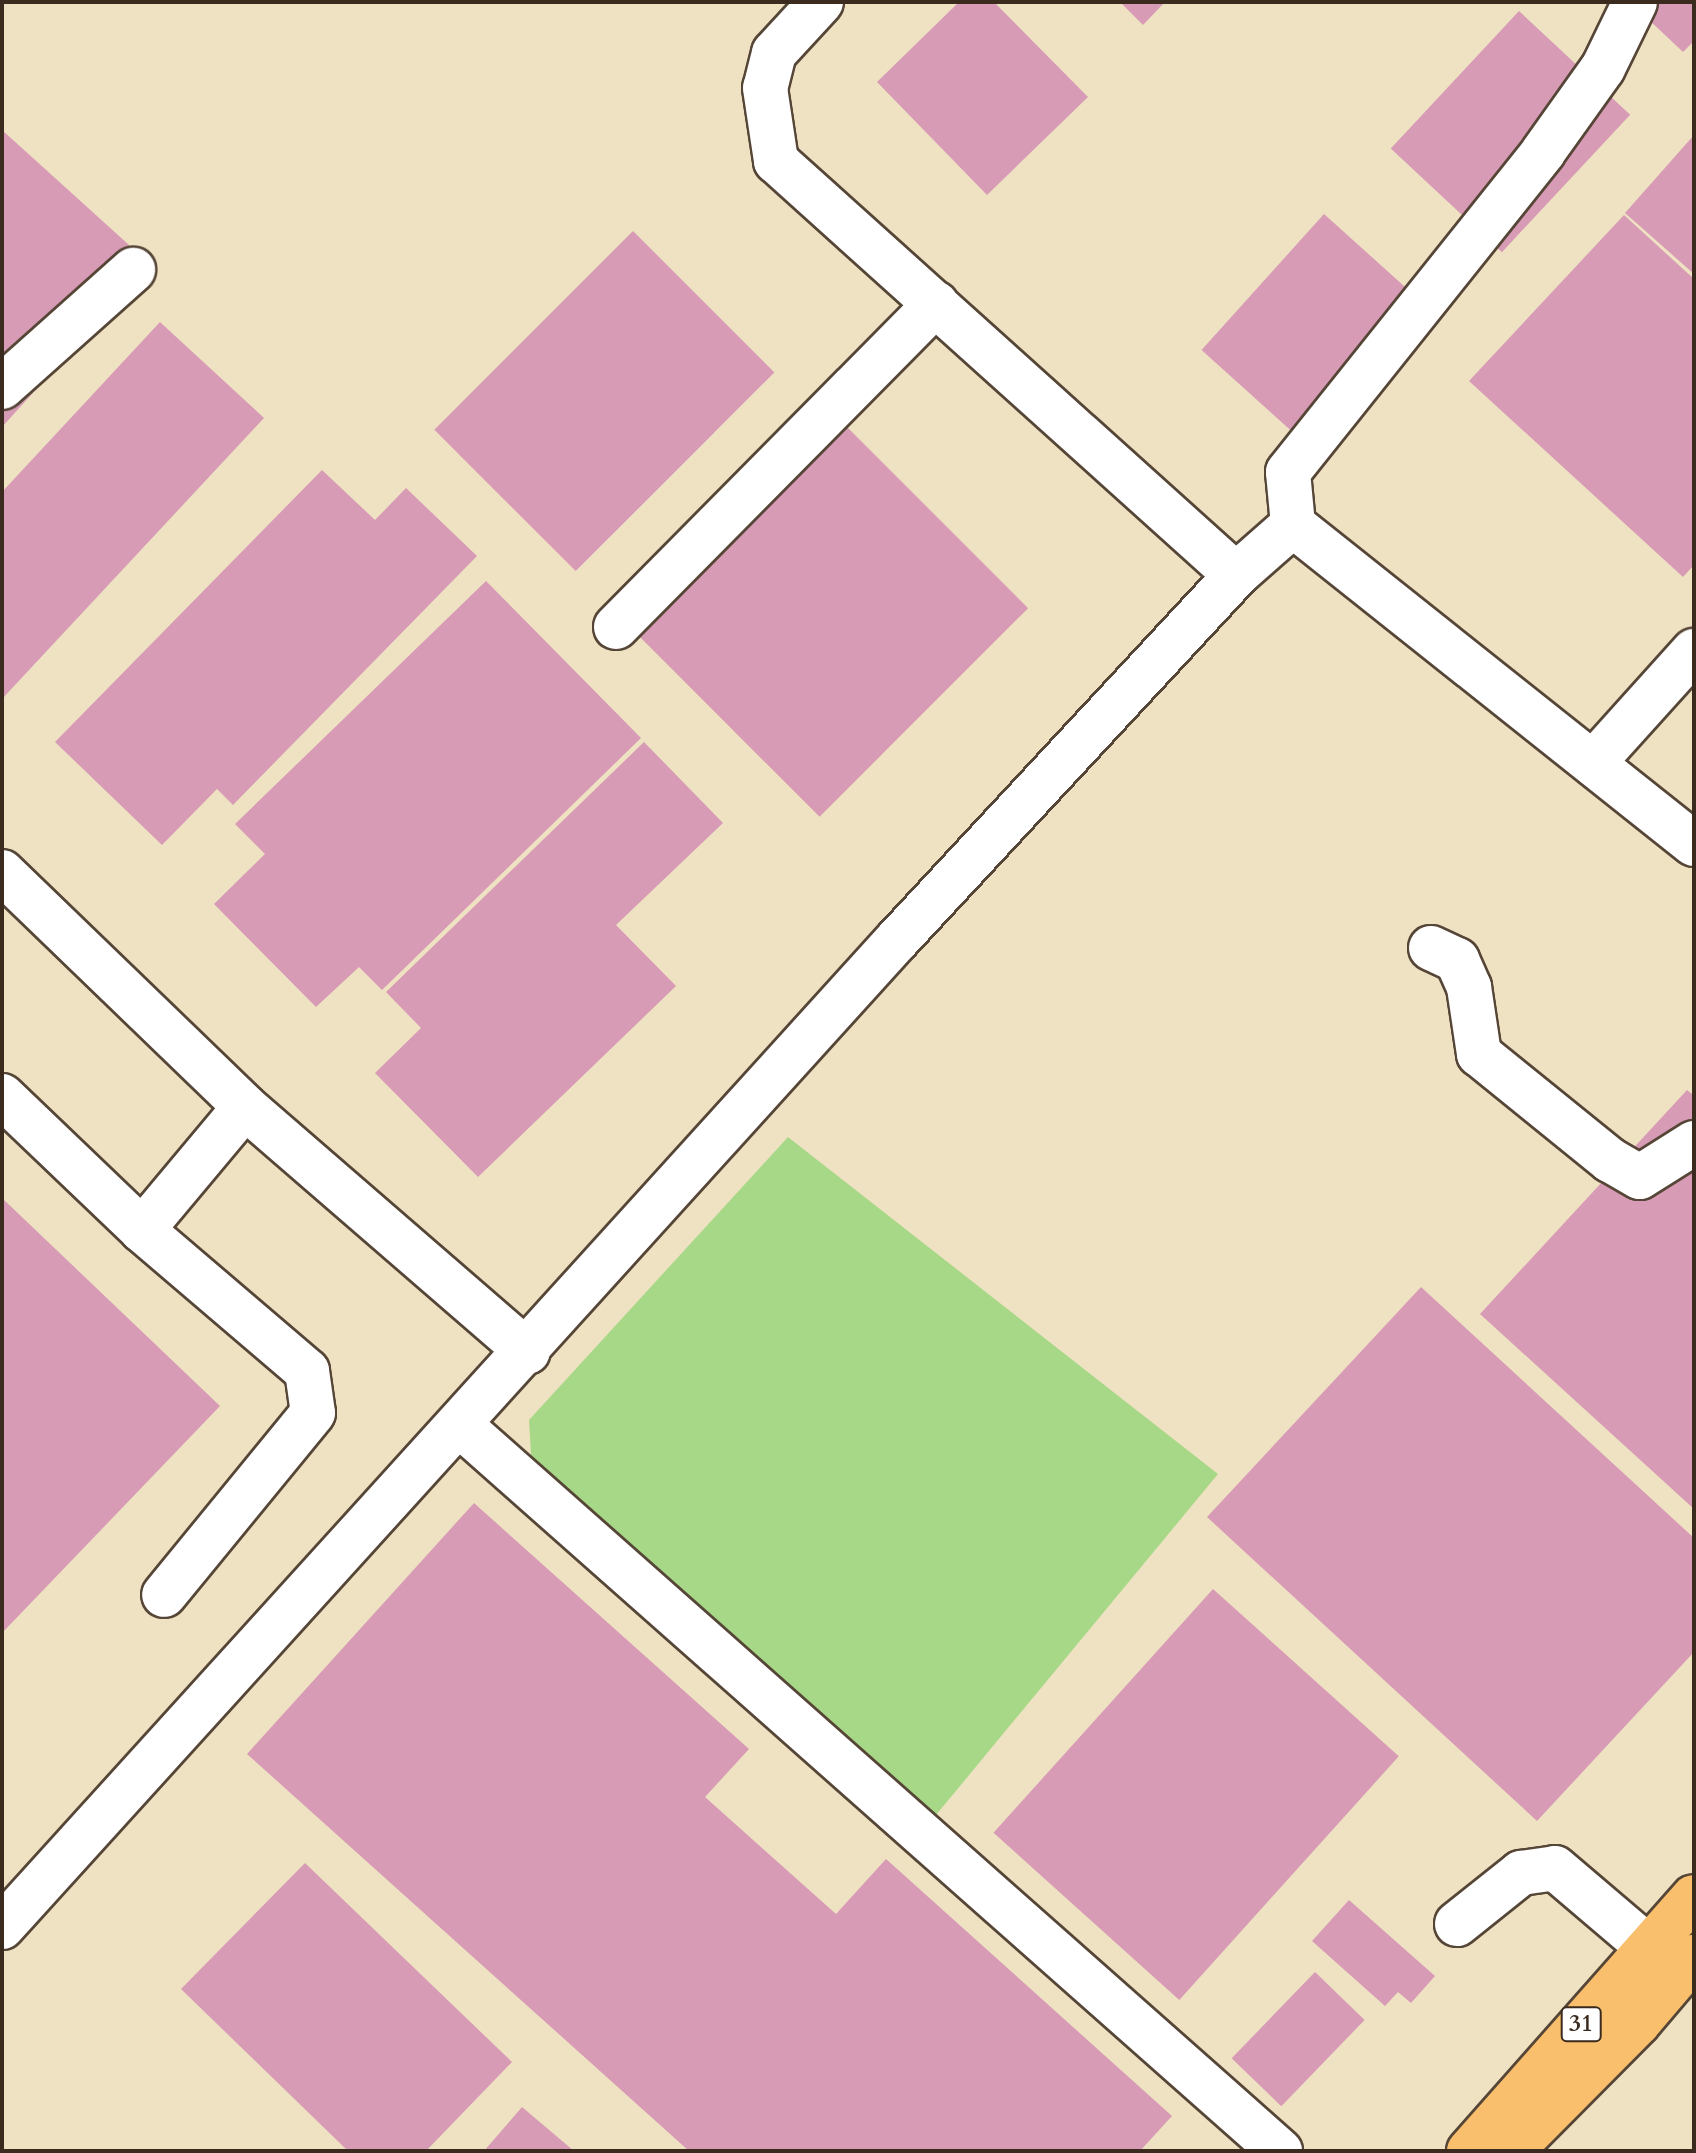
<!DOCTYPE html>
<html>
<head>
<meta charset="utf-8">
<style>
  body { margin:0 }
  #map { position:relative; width:1696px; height:2153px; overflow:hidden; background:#efe2c3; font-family:Cardo,serif }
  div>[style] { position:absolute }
  .green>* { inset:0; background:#a7d887 }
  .building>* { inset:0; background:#d79bb5; transform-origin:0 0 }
  .roads { filter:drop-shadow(2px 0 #564637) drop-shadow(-2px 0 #564637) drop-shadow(0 2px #564637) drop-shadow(0 -2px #564637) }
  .minor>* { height:44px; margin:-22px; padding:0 22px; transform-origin:22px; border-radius:22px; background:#fff }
  .major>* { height:44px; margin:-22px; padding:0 22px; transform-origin:22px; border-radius:22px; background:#f9bf6d }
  span { translate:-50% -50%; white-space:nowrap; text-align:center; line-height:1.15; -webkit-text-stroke:7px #fff; paint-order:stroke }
  .shield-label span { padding:2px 6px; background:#fff; border:2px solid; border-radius:6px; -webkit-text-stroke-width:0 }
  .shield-label { font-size:24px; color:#3b2a1e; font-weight:700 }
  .frame { position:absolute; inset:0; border:4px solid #3b2a1e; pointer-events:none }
</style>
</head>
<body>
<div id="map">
  <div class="green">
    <i style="clip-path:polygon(788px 1137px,1218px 1474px,936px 1815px,532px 1471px,529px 1420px)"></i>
  </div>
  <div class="building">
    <i style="clip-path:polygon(959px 2px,994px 2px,1088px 97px,987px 195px,877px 82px)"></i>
    <i style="clip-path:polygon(1120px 2px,1165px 2px,1143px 25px)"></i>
    <i style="clip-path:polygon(1630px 2px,1694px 2px,1694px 41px,1683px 52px)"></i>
    <i style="left:1519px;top:11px;width:152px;height:188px;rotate:43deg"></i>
    <i style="clip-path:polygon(2px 130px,150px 264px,2px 427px)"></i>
    <i style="clip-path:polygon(1694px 135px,1694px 274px,1625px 213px)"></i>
    <i style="left:1324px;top:214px;width:151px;height:183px;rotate:42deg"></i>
    <i style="clip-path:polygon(1624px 215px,1694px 279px,1694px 565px,1683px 577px,1469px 381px)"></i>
    <i style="left:633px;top:231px;width:200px;height:281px;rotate:45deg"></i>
    <i style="clip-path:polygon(160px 322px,264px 418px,2px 699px,2px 492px)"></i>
    <i style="left:845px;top:425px;width:259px;height:295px;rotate:45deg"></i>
    <i style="clip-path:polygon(322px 470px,375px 520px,406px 488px,477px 556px,233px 805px,217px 789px,162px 845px,55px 742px)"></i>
    <i style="clip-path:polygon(486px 581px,641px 738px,382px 990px,359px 967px,316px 1007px,214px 904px,265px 854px,235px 824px)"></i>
    <i style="clip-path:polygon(644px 742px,723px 823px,616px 925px,676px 986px,478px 1177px,375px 1073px,421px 1028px,386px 992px)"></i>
    <i style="clip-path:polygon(1687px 1090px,1694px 1096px,1694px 1509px,1480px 1314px)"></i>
    <i style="clip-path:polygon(2px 1198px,220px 1406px,2px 1633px)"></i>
    <i style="clip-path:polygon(1421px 1287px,1694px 1538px,1694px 1652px,1537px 1821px,1207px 1517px)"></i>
    <i style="clip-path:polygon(474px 1503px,749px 1749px,705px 1797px,836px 1914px,886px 1859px,1172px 2116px,1140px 2151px,689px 2151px,247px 1754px)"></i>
    <i style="left:1213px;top:1589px;width:250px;height:328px;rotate:42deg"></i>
    <i style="clip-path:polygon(305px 1863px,512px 2062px,426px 2151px,348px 2151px,181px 1989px)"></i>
    <i style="clip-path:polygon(1349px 1900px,1435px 1976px,1411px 2003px,1398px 1992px,1385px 2006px,1312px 1941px)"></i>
    <i style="left:1315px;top:1972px;width:69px;height:120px;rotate:44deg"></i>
    <i style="clip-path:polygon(522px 2107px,574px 2151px,484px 2151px)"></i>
  </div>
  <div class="roads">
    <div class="minor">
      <i style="left:821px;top:2px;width:69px;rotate:132.7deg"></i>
      <i style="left:774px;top:53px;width:36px;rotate:104deg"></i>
      <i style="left:765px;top:88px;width:74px;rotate:81.4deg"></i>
      <i style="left:776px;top:161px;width:619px;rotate:41.99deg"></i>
      <i style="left:2px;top:387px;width:176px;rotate:-41.8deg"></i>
      <i style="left:1293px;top:525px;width:53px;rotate:-95.4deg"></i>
      <i style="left:1288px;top:472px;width:409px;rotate:-51.4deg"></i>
      <i style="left:1543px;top:152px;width:103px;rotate:-54.5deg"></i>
      <i style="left:1603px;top:68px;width:73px;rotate:-64.1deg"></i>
      <i style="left:616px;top:627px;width:455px;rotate:-45.3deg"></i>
      <i style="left:1593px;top:763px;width:151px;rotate:-48deg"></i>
      <i style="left:2px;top:872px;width:338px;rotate:44deg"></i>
      <i style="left:245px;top:1107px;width:374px;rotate:40.9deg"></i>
      <i style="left:1431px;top:948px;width:29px;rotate:25deg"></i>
      <i style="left:1457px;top:960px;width:30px;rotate:66deg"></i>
      <i style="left:1469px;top:987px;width:68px;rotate:81.5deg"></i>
      <i style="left:1479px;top:1054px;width:169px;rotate:39deg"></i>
      <i style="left:1610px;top:1160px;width:34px;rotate:30deg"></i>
      <i style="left:1640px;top:1177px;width:64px;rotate:-32.2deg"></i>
      <i style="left:2px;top:1096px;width:194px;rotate:43.7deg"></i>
      <i style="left:142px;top:1230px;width:160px;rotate:-50.1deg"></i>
      <i style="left:142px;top:1230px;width:217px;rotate:40.5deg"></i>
      <i style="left:307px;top:1371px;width:42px;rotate:81.9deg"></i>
      <i style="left:313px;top:1413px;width:235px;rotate:129.3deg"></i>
      <i style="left:461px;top:1426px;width:1094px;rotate:41.52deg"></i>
      <i style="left:1457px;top:1924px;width:82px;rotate:-38.6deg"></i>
      <i style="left:1521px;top:1873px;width:34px;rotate:-8deg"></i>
      <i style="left:1555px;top:1868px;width:160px;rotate:40.4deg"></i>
      <i style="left:2px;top:1927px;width:1334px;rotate:-47.8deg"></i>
      <i style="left:898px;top:939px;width:497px;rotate:-47.1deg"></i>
      <i style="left:1236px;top:575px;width:76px;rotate:-41.3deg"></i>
      <i style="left:1293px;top:525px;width:512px;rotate:38.5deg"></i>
    </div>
    <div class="major">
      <i style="left:1469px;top:2151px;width:339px;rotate:-48.5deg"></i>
      <i style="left:1511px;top:2151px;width:180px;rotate:-45.2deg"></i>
      <i style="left:1638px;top:2023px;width:87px;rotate:-49.7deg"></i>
    </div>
  </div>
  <div class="shield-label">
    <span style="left:1581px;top:2024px">31</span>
  </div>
  <div class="frame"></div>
</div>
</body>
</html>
